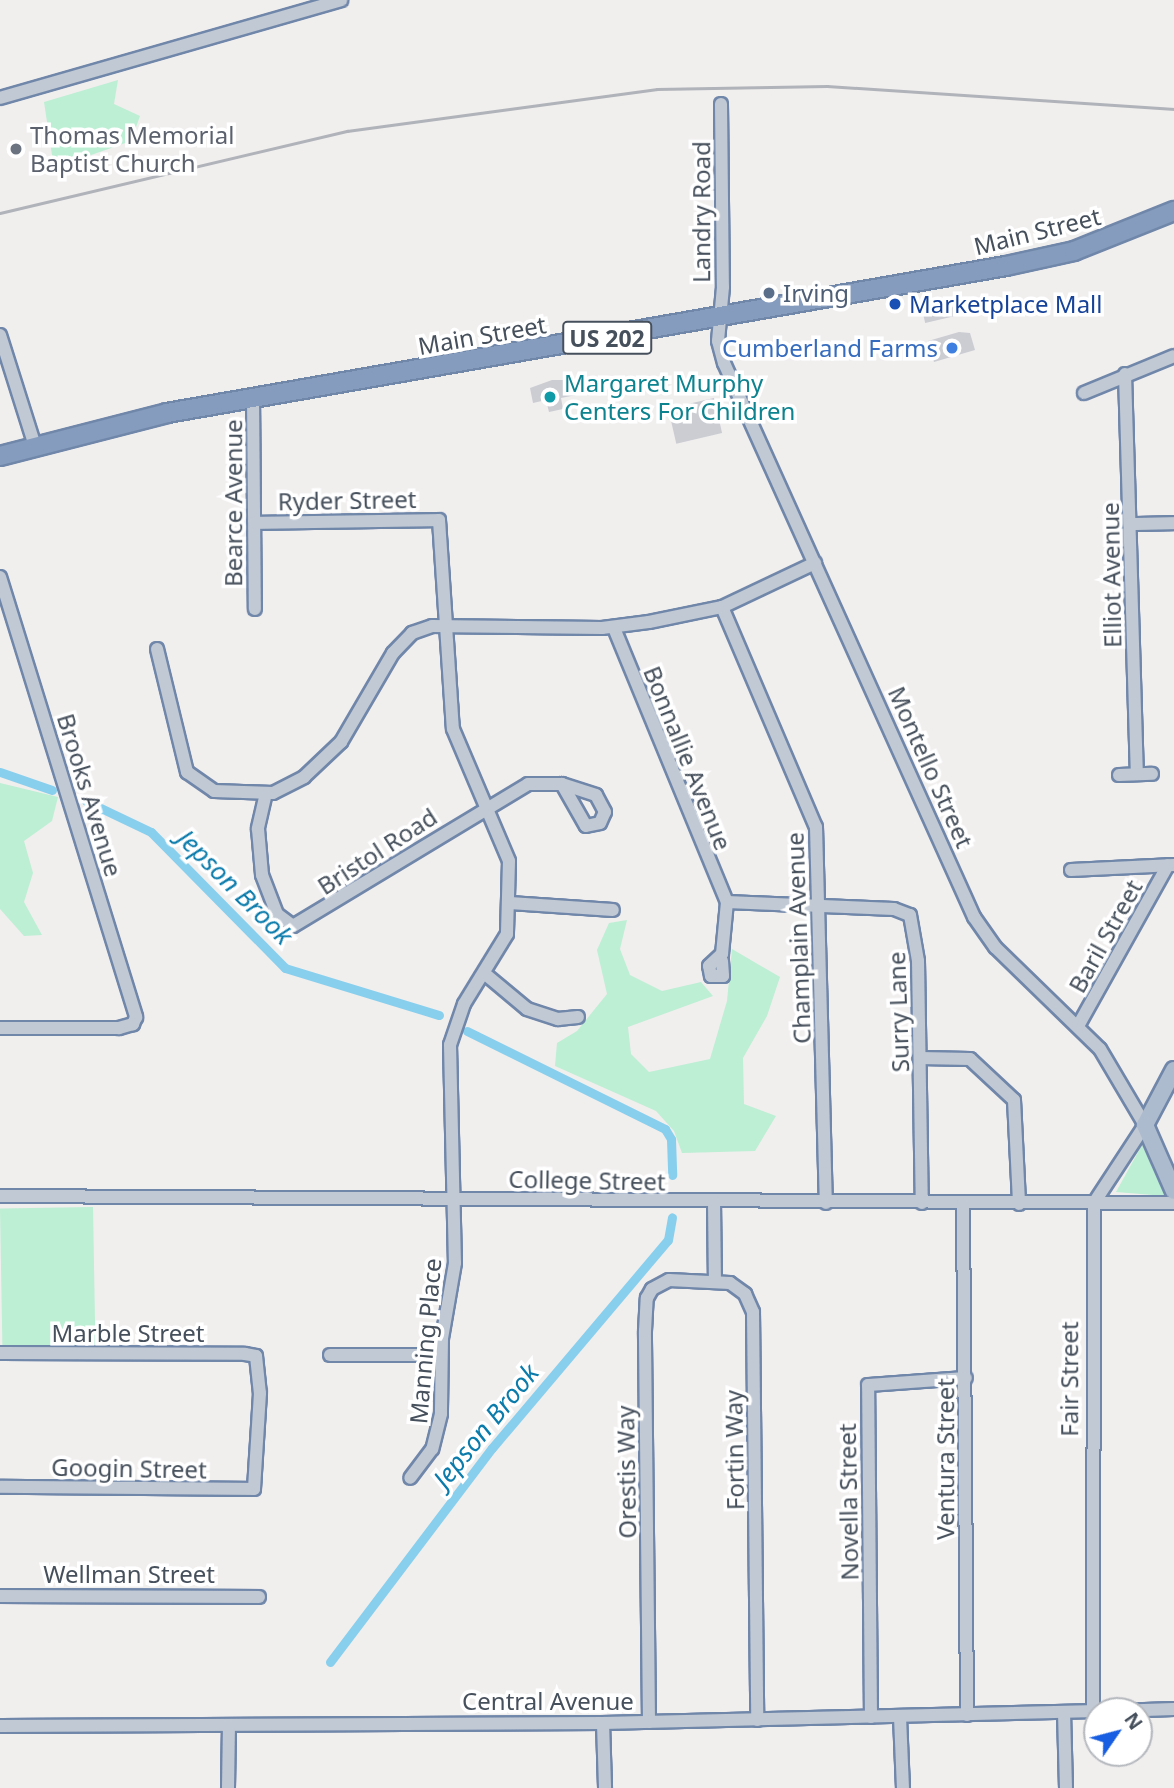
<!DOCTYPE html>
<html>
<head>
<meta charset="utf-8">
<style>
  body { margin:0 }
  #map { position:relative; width:1174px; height:1788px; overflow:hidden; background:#f1eeee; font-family:"Noto Sans",sans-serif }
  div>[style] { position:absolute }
  .green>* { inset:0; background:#bcefd4; transform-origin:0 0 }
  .canal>* { height:9px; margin:-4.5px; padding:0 4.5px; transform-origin:4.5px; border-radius:4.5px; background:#88cfed }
  .building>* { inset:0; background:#cbcdd3; transform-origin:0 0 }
  .roads { filter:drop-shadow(2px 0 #7087aa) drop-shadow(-2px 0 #7087aa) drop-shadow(0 2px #7087aa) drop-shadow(0 -2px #7087aa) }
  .minor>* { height:12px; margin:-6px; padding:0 6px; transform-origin:6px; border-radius:6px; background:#c1c9d4 }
  .major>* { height:16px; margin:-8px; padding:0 8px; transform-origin:8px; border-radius:8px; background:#adbbce }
  .highway>* { height:18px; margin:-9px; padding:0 9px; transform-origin:9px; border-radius:9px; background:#859cbe }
  .rail>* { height:2.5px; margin:-1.25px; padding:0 1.25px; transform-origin:1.25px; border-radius:1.25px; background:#b0b3b9 }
  .dots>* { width:19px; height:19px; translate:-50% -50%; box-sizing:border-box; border:4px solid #fff; border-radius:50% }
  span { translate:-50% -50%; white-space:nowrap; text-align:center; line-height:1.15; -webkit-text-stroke:7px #fff; paint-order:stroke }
  .shield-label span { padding:2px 5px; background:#fff; border:2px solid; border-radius:5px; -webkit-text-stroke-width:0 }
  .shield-label { font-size:23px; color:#46505c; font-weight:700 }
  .worship-label { font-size:24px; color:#5b616d }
  .left { translate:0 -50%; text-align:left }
  .street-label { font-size:24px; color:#46505c }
  .service-label { font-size:24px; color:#4e5e75 }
  .transit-label { font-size:24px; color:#164399 }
  .shop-label { font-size:24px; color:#366cbe }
  .right { translate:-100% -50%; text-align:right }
  .culture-label { font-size:24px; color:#0d838f }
  .water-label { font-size:26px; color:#0a7bab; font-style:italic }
  .north { position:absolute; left:1083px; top:1697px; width:70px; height:70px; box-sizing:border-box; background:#fff; border:2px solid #b5b9be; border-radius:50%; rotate:55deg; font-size:19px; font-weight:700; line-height:28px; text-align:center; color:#46505c }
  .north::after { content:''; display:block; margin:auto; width:24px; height:32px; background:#175ee2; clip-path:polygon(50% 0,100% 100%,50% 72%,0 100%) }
</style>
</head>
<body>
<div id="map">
  <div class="green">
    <i style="clip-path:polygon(118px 80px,114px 104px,140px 116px,131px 141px,54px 168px,44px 102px)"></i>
    <i style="clip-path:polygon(0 783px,58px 797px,52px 821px,24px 841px,33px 873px,24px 902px,42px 935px,24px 936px,0 909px)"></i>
    <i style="clip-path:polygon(627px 920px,620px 949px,630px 975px,662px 991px,701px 982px,713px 996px,628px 1027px,631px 1054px,649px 1072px,710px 1059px,727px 1001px,732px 949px,780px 977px,767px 1016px,743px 1058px,744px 1104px,776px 1116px,755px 1151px,682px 1153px,674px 1131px,656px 1111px,555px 1066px,557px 1043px,577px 1031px,607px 994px,597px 950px,609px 923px)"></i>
    <i style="clip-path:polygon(1142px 1145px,1168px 1193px,1165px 1196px,1116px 1192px)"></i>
    <i style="left:93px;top:1207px;width:138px;height:93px;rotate:89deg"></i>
  </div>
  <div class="canal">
    <i style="left:0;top:772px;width:55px;rotate:19.1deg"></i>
    <i style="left:86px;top:801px;width:72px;rotate:25.5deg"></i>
    <i style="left:151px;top:832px;width:191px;rotate:45.4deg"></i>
    <i style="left:285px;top:968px;width:161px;rotate:17deg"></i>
    <i style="left:467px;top:1031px;width:221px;rotate:26.3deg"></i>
    <i style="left:665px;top:1129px;width:12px;rotate:59deg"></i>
    <i style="left:671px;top:1139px;width:36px;rotate:88deg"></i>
    <i style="left:330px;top:1662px;width:268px;rotate:-52.9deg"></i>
    <i style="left:492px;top:1448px;width:272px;rotate:-49.8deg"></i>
    <i style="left:668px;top:1240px;width:23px;rotate:-80deg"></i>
  </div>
  <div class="building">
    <i style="left:967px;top:304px;width:9px;height:45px;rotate:77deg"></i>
    <i style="clip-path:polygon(959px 332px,970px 333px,975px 350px,934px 362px,928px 341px)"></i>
    <i style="clip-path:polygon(552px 380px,573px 380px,576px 395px,561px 398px,563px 409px,549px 412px,546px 400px,533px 403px,530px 388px)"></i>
    <i style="left:714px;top:398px;width:36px;height:47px;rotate:77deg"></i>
  </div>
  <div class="roads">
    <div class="minor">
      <i style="left:0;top:98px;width:355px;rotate:-16deg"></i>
      <i style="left:721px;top:104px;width:183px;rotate:89.4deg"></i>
      <i style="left:723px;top:287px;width:54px;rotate:95.3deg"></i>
      <i style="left:718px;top:341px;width:23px;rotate:75deg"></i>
      <i style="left:724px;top:363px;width:608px;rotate:65.71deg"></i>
      <i style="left:974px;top:917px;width:37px;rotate:55deg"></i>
      <i style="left:995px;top:947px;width:146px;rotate:44.2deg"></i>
      <i style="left:1100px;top:1049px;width:88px;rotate:59.4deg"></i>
      <i style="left:1145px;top:1125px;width:93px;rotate:123.2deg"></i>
      <i style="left:1094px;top:1203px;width:508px;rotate:90.11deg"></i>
      <i style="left:0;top:335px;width:116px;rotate:72.5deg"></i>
      <i style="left:1125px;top:374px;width:400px;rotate:88.3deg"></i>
      <i style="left:1084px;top:393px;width:97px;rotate:-22.3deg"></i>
      <i style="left:253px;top:397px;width:212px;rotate:89.5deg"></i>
      <i style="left:255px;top:523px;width:184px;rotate:-0.9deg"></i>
      <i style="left:439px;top:520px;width:209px;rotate:86.2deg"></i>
      <i style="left:453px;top:729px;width:143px;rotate:67deg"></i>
      <i style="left:509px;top:861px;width:73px;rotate:91.6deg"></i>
      <i style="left:507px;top:934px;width:82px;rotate:121.6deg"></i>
      <i style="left:464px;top:1004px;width:43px;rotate:108.9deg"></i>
      <i style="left:450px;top:1045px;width:218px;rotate:88.7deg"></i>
      <i style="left:455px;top:1263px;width:76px;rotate:99.8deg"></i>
      <i style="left:442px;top:1338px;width:76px;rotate:90.8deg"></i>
      <i style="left:441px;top:1414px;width:36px;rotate:104deg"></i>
      <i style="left:432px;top:1449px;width:36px;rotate:127deg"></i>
      <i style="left:1131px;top:524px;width:43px;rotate:-1.3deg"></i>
      <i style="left:0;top:577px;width:461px;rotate:72.8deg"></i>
      <i style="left:136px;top:1017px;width:8px;rotate:113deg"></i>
      <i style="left:133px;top:1024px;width:15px;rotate:164deg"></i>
      <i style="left:119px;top:1028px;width:119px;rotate:180deg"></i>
      <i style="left:722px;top:607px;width:239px;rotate:66.9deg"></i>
      <i style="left:816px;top:827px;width:376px;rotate:88.5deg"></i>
      <i style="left:614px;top:628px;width:296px;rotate:67.6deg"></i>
      <i style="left:157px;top:649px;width:127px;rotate:76.3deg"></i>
      <i style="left:187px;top:772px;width:33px;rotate:35deg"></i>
      <i style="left:214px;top:791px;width:59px;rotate:1.9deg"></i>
      <i style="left:273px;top:793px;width:35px;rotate:-27deg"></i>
      <i style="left:304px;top:777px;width:51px;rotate:-43.4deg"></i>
      <i style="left:341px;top:742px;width:103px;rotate:-59.7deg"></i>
      <i style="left:393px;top:653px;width:28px;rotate:-46deg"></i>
      <i style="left:412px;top:633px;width:21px;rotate:-19deg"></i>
      <i style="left:432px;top:626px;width:170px;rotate:0.7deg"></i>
      <i style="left:602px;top:628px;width:47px;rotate:-7.3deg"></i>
      <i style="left:649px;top:622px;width:75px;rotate:-11.6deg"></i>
      <i style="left:722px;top:607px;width:103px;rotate:-25.3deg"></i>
      <i style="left:1119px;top:775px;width:33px;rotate:-2deg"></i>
      <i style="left:266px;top:793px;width:37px;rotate:103deg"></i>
      <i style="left:258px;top:829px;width:46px;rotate:85deg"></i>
      <i style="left:262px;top:875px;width:42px;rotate:69deg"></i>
      <i style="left:277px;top:914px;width:20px;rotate:37deg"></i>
      <i style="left:293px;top:926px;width:275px;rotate:-31.1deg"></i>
      <i style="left:528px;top:784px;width:34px"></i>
      <i style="left:562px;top:784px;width:48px;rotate:60.3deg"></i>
      <i style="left:586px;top:826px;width:14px;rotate:-12deg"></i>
      <i style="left:600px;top:823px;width:12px;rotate:-66deg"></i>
      <i style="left:605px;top:812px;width:19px;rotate:-118deg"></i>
      <i style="left:596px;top:795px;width:36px;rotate:-162deg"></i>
      <i style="left:1071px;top:870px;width:103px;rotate:-2.8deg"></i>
      <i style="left:727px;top:902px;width:167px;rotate:2.4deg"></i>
      <i style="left:894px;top:909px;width:17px;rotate:21deg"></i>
      <i style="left:910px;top:915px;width:47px;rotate:80.1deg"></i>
      <i style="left:918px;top:961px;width:242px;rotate:89.1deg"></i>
      <i style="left:510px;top:903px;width:103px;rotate:3.9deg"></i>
      <i style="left:722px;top:961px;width:15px;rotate:86deg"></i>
      <i style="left:723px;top:976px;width:12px;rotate:180deg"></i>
      <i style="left:711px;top:976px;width:10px;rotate:-101deg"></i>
      <i style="left:709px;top:966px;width:18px;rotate:-43deg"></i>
      <i style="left:722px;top:954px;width:52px;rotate:-84.5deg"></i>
      <i style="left:484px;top:973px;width:56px;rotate:39.9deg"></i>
      <i style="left:527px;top:1009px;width:33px;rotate:18deg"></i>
      <i style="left:558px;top:1019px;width:20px;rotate:-6deg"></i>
      <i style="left:1078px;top:1026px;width:184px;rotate:-60.8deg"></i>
      <i style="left:920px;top:1058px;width:50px;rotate:1.1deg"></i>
      <i style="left:970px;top:1059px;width:60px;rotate:43deg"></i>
      <i style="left:1014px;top:1100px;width:104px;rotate:87.2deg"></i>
      <i style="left:0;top:1196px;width:1174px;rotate:0.34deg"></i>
      <i style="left:714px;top:1203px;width:77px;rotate:89.3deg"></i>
      <i style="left:963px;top:1204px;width:511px;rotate:89.55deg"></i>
      <i style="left:0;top:1353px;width:245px;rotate:0.2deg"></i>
      <i style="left:245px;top:1354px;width:11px;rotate:10deg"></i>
      <i style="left:256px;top:1356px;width:37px;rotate:84deg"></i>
      <i style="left:260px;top:1393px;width:96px;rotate:93.6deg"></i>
      <i style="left:254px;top:1489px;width:254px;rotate:-179.5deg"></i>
      <i style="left:330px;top:1355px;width:111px"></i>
      <i style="left:0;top:1596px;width:259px;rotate:0.2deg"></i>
      <i style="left:1114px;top:1711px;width:60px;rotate:-1.9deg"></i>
      <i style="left:1064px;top:1712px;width:76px;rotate:88.5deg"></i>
      <i style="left:871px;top:1717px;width:332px;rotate:-90.5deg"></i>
      <i style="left:868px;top:1385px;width:98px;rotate:-4.1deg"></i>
      <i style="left:900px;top:1717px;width:71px;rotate:87.6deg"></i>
      <i style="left:649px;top:1722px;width:391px;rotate:-90.6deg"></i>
      <i style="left:645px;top:1331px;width:33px;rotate:-87deg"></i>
      <i style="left:647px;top:1298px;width:10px;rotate:-61deg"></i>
      <i style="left:652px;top:1289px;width:19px;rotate:-28deg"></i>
      <i style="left:669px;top:1280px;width:61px;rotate:2.8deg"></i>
      <i style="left:730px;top:1283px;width:19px;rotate:36deg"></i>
      <i style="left:745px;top:1294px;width:20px;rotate:66deg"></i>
      <i style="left:753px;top:1312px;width:408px;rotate:89.4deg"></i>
      <i style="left:603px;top:1723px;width:65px;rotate:88.2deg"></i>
      <i style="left:0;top:1726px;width:603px;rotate:-0.29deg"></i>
      <i style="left:603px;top:1723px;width:494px;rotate:-1.4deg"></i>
      <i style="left:228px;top:1788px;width:63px;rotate:-89.1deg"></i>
    </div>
    <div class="major">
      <i style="left:1174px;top:1070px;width:62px;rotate:117.8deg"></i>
      <i style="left:1145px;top:1125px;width:72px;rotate:66.3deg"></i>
    </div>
    <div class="highway">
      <i style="left:0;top:456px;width:172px;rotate:-14.4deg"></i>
      <i style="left:167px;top:413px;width:852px;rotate:-9.94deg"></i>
      <i style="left:1006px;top:266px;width:70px;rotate:-12.4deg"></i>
      <i style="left:1074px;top:251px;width:108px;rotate:-21.8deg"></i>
    </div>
  </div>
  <div class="rail">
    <i style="left:0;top:213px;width:357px;rotate:-13.3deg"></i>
    <i style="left:347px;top:131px;width:313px;rotate:-7.7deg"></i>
    <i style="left:657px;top:89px;width:170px;rotate:-1deg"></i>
    <i style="left:827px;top:86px;width:348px;rotate:3.8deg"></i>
  </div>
  <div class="dots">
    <i style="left:16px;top:149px;background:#6b7280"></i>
    <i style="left:769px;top:293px;background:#5c6f8a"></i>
    <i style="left:895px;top:304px;background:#1a4fb4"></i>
    <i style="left:952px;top:348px;background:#3f7fe0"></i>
    <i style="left:550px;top:397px;background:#0f9aa8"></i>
  </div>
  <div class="shield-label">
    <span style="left:607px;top:338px">US 202</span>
  </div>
  <div class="worship-label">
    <span class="left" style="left:30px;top:149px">Thomas Memorial<br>Baptist Church</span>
  </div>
  <div class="street-label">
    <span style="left:701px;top:212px;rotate:-90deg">Landry Road</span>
    <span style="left:1037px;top:231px;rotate:-14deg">Main Street</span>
    <span style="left:482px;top:335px;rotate:-10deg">Main Street</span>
    <span style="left:347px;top:500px;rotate:-1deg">Ryder Street</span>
    <span style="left:233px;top:503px;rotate:-90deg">Bearce Avenue</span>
    <span style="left:1111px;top:575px;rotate:-91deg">Elliot Avenue</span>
    <span style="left:688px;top:758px;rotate:68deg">Bonnallie Avenue</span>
    <span style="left:931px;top:767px;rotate:66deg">Montello Street</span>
    <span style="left:90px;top:795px;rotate:73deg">Brooks Avenue</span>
    <span style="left:377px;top:851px;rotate:-33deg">Bristol Road</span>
    <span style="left:1105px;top:936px;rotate:-61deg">Baril Street</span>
    <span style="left:798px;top:938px;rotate:-92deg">Champlain Avenue</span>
    <span style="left:898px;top:1012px;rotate:-92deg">Surry Lane</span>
    <span style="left:587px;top:1180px;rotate:1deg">College Street</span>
    <span style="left:128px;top:1333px">Marble Street</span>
    <span style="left:425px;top:1341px;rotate:-85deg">Manning Place</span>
    <span style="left:1069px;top:1379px;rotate:-90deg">Fair Street</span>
    <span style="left:734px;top:1450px;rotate:-91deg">Fortin Way</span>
    <span style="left:945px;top:1459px;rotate:-90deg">Ventura Street</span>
    <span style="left:129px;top:1468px;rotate:1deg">Googin Street</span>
    <span style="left:626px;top:1472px;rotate:-91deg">Orestis Way</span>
    <span style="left:848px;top:1502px;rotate:-91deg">Novella Street</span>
    <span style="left:129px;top:1574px">Wellman Street</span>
    <span style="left:548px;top:1701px">Central Avenue</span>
  </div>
  <div class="service-label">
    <span class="left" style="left:783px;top:293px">Irving</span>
  </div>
  <div class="transit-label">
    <span class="left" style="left:909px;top:304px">Marketplace Mall</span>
  </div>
  <div class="shop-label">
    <span class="right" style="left:938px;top:348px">Cumberland Farms</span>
  </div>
  <div class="culture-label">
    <span class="left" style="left:564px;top:397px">Margaret Murphy<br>Centers For Children</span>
  </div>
  <div class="water-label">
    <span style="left:235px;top:887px;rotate:45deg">Jepson Brook</span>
    <span style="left:486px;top:1426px;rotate:-51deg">Jepson Brook</span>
  </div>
  <div class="north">N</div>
</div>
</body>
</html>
